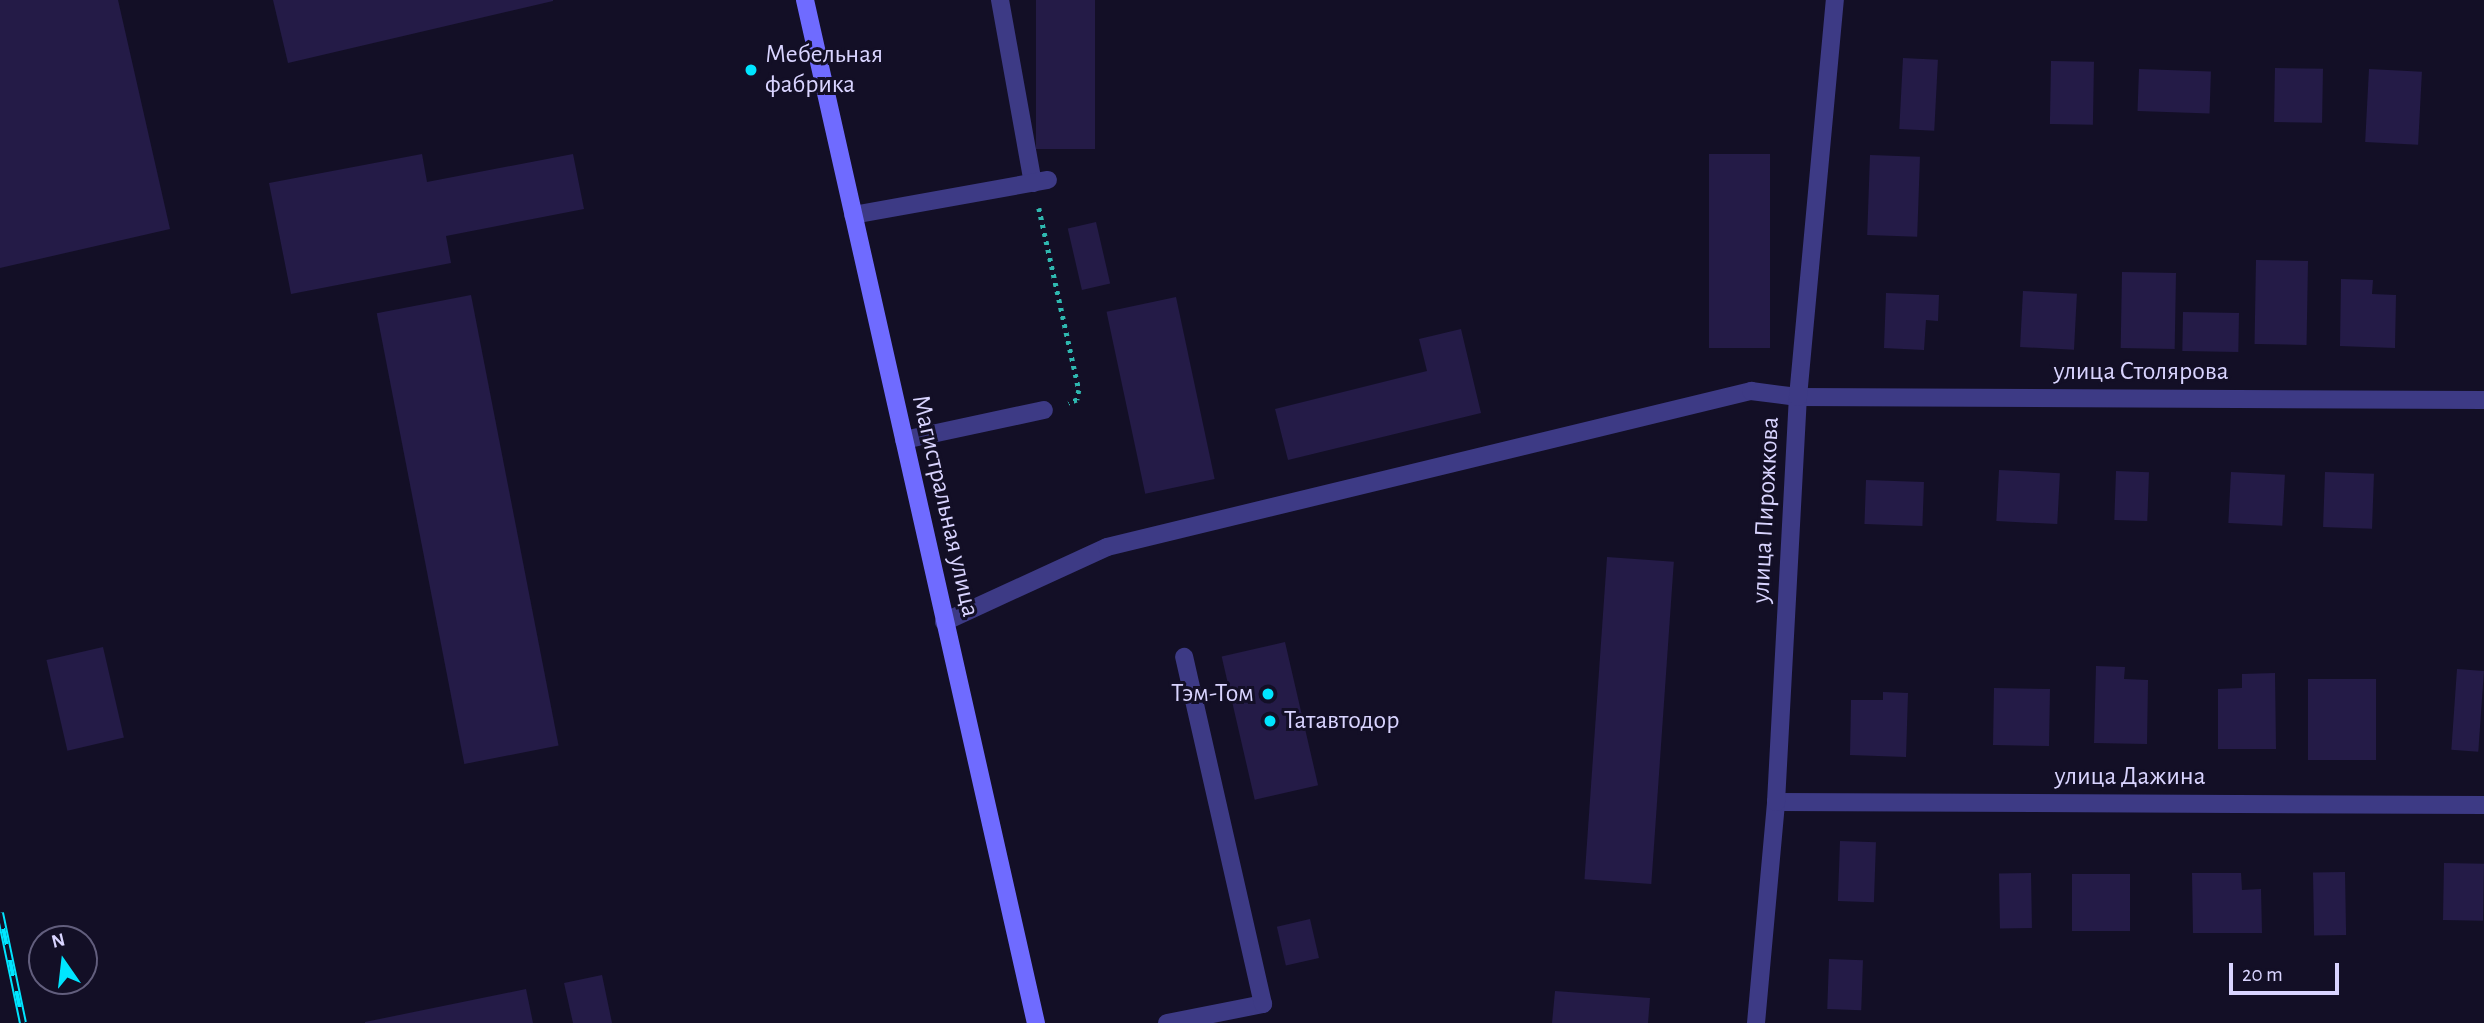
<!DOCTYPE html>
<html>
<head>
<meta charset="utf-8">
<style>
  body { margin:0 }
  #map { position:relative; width:2484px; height:1023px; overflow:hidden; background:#130f26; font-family:"Alegreya Sans",sans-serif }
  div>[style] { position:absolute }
  .building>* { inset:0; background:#241b47; transform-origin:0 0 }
  .path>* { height:4.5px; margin-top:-2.25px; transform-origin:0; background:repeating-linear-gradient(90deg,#2fb8b0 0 3.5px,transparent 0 8.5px) }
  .lane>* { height:18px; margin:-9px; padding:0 9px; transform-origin:9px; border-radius:9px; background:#3d3a85 }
  .street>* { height:18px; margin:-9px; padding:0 9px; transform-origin:9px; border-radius:9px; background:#3d3a85 }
  .secondary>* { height:18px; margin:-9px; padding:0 9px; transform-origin:9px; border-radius:9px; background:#6f6bff }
  .rail>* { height:8px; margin-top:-4px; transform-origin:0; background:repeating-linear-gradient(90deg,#130f26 0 16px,#00e5ff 0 32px); box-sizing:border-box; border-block:2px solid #00e5ff }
  .dots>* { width:19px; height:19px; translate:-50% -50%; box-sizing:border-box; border:4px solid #130f26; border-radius:50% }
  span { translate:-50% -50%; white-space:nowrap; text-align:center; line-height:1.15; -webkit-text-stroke:6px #130f26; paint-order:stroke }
  .poi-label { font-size:26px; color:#d9d4ff }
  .left { translate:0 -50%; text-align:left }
  .right { translate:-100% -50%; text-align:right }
  .street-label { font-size:26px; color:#d9d4ff }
  .north { position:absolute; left:28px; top:925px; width:70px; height:70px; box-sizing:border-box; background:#130f26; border:2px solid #625e7d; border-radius:50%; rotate:346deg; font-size:19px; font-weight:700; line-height:28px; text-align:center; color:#d9d4ff }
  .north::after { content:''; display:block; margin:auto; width:24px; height:32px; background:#00e5ff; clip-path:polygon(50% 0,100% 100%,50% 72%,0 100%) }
  .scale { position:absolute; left:2229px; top:963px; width:110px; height:32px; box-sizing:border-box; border:4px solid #d9d4ff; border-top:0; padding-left:9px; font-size:21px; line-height:24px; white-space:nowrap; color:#d9d4ff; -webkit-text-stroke:5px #130f26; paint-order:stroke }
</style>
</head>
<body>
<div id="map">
  <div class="building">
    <i style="clip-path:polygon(0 0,118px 0,170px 229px,0 268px)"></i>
    <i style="clip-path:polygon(273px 0,553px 0,553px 1px,288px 63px)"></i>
    <i style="left:1036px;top:0;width:59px;height:149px"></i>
    <i style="left:1903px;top:58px;width:35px;height:71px;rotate:3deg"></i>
    <i style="left:2051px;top:61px;width:43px;height:63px;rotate:1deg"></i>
    <i style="left:2275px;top:68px;width:48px;height:54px;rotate:1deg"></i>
    <i style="left:2139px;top:69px;width:72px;height:42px;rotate:2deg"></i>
    <i style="left:2369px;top:69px;width:53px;height:73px;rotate:3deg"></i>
    <i style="clip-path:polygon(422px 154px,427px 182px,573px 154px,584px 209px,446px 236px,451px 263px,291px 294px,269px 183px)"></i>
    <i style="left:1709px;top:154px;width:61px;height:194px"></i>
    <i style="left:1870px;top:155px;width:50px;height:80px;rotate:2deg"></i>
    <i style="left:1096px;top:222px;width:63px;height:29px;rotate:77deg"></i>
    <i style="left:2256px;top:260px;width:52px;height:84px;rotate:1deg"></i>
    <i style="left:2122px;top:272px;width:54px;height:76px;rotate:1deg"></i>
    <i style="clip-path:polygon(2341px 279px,2373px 280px,2372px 294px,2396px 295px,2395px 348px,2340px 346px)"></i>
    <i style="left:2023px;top:291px;width:54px;height:56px;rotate:3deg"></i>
    <i style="clip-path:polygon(1886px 293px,1939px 295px,1938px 321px,1926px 320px,1924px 350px,1884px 348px)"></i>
    <i style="left:471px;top:295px;width:459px;height:96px;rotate:79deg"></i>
    <i style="left:1176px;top:297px;width:186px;height:71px;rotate:78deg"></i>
    <i style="left:2183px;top:312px;width:56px;height:39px;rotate:1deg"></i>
    <i style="clip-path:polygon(1461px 329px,1481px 413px,1288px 460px,1275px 409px,1427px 371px,1419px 339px)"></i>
    <i style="left:1999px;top:470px;width:61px;height:51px;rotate:3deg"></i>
    <i style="left:2116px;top:471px;width:33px;height:49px;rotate:2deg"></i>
    <i style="left:2231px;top:472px;width:54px;height:51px;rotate:3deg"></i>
    <i style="left:2325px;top:472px;width:49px;height:55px;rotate:2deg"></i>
    <i style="left:1866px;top:480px;width:58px;height:44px;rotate:2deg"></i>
    <i style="left:1607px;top:557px;width:67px;height:323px;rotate:4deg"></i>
    <i style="left:1285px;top:642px;width:147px;height:65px;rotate:77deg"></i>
    <i style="left:103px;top:647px;width:93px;height:58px;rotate:77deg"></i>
    <i style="clip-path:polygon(2096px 666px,2125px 667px,2124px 679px,2148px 680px,2147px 744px,2094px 743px)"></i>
    <i style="left:2457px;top:669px;width:27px;height:81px;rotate:4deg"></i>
    <i style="clip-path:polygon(2275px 673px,2276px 749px,2218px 749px,2218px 689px,2242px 688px,2242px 674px)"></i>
    <i style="left:2308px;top:679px;width:68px;height:81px"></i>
    <i style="left:1994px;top:688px;width:56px;height:57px;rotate:1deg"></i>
    <i style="clip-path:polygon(1883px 692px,1908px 693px,1906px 757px,1850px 755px,1851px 700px,1883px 700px)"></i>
    <i style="left:1840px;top:841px;width:36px;height:60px;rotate:2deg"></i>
    <i style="left:2444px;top:863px;width:40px;height:57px;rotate:1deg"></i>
    <i style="left:2345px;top:872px;width:63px;height:32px;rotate:89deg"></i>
    <i style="left:2031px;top:873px;width:55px;height:32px;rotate:89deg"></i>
    <i style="clip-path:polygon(2192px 873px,2241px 873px,2242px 890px,2261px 889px,2262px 933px,2193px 933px)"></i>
    <i style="left:2130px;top:874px;width:57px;height:58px;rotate:90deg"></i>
    <i style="left:1310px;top:919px;width:40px;height:34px;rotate:77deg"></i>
    <i style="left:1829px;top:959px;width:34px;height:50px;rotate:2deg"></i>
    <i style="clip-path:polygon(602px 975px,612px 1023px,573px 1023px,564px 983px)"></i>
    <i style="clip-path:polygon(526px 989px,533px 1023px,365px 1023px,365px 1022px)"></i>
    <i style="clip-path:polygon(1555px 991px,1650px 998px,1648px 1023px,1552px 1023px)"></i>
  </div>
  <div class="path">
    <i style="left:1039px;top:208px;width:186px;rotate:77.6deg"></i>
    <i style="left:1079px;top:390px;width:10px;rotate:101deg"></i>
    <i style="left:1077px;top:400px;width:9px;rotate:159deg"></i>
  </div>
  <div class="lane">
    <i style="left:1000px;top:0;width:186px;rotate:79.8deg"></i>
    <i style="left:853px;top:215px;width:198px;rotate:-10.2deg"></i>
    <i style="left:904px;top:440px;width:143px;rotate:-12.1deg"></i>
    <i style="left:1167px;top:1023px;width:98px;rotate:-11.2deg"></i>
    <i style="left:1263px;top:1004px;width:356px;rotate:-102.8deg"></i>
  </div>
  <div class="street">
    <i style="left:944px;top:622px;width:179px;rotate:-24.7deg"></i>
    <i style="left:1107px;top:547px;width:663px;rotate:-13.62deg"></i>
    <i style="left:1751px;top:391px;width:47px;rotate:7.3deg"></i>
    <i style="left:1798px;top:397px;width:686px;rotate:0.25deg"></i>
    <i style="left:1776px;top:802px;width:708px;rotate:0.24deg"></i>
    <i style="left:1756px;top:1023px;width:222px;rotate:-84.8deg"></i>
    <i style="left:1776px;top:802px;width:406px;rotate:-86.9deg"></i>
    <i style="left:1798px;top:397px;width:399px;rotate:-84.7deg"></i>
  </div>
  <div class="secondary">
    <i style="left:805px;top:0;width:1049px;rotate:77.28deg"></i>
  </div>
  <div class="rail">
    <i style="left:0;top:913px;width:112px;rotate:78.2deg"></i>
  </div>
  <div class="dots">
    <i style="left:751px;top:70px;background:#00e5ff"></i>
    <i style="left:1268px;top:694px;background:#00e5ff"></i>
    <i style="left:1270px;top:721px;background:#00e5ff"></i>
  </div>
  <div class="poi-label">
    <span class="left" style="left:765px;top:70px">Мебельная<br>фабрика</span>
    <span class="right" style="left:1254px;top:694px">Тэм-Том</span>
    <span class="left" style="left:1284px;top:721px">Татавтодор</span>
  </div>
  <div class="street-label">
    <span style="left:2141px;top:372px">улица Столярова</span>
    <span style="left:945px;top:506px;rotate:77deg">Магистральная улица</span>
    <span style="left:1766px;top:510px;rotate:-87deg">улица Пирожкова</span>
    <span style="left:2130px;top:777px">улица Дажина</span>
  </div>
  <div class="north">N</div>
  <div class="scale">20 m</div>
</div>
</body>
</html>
